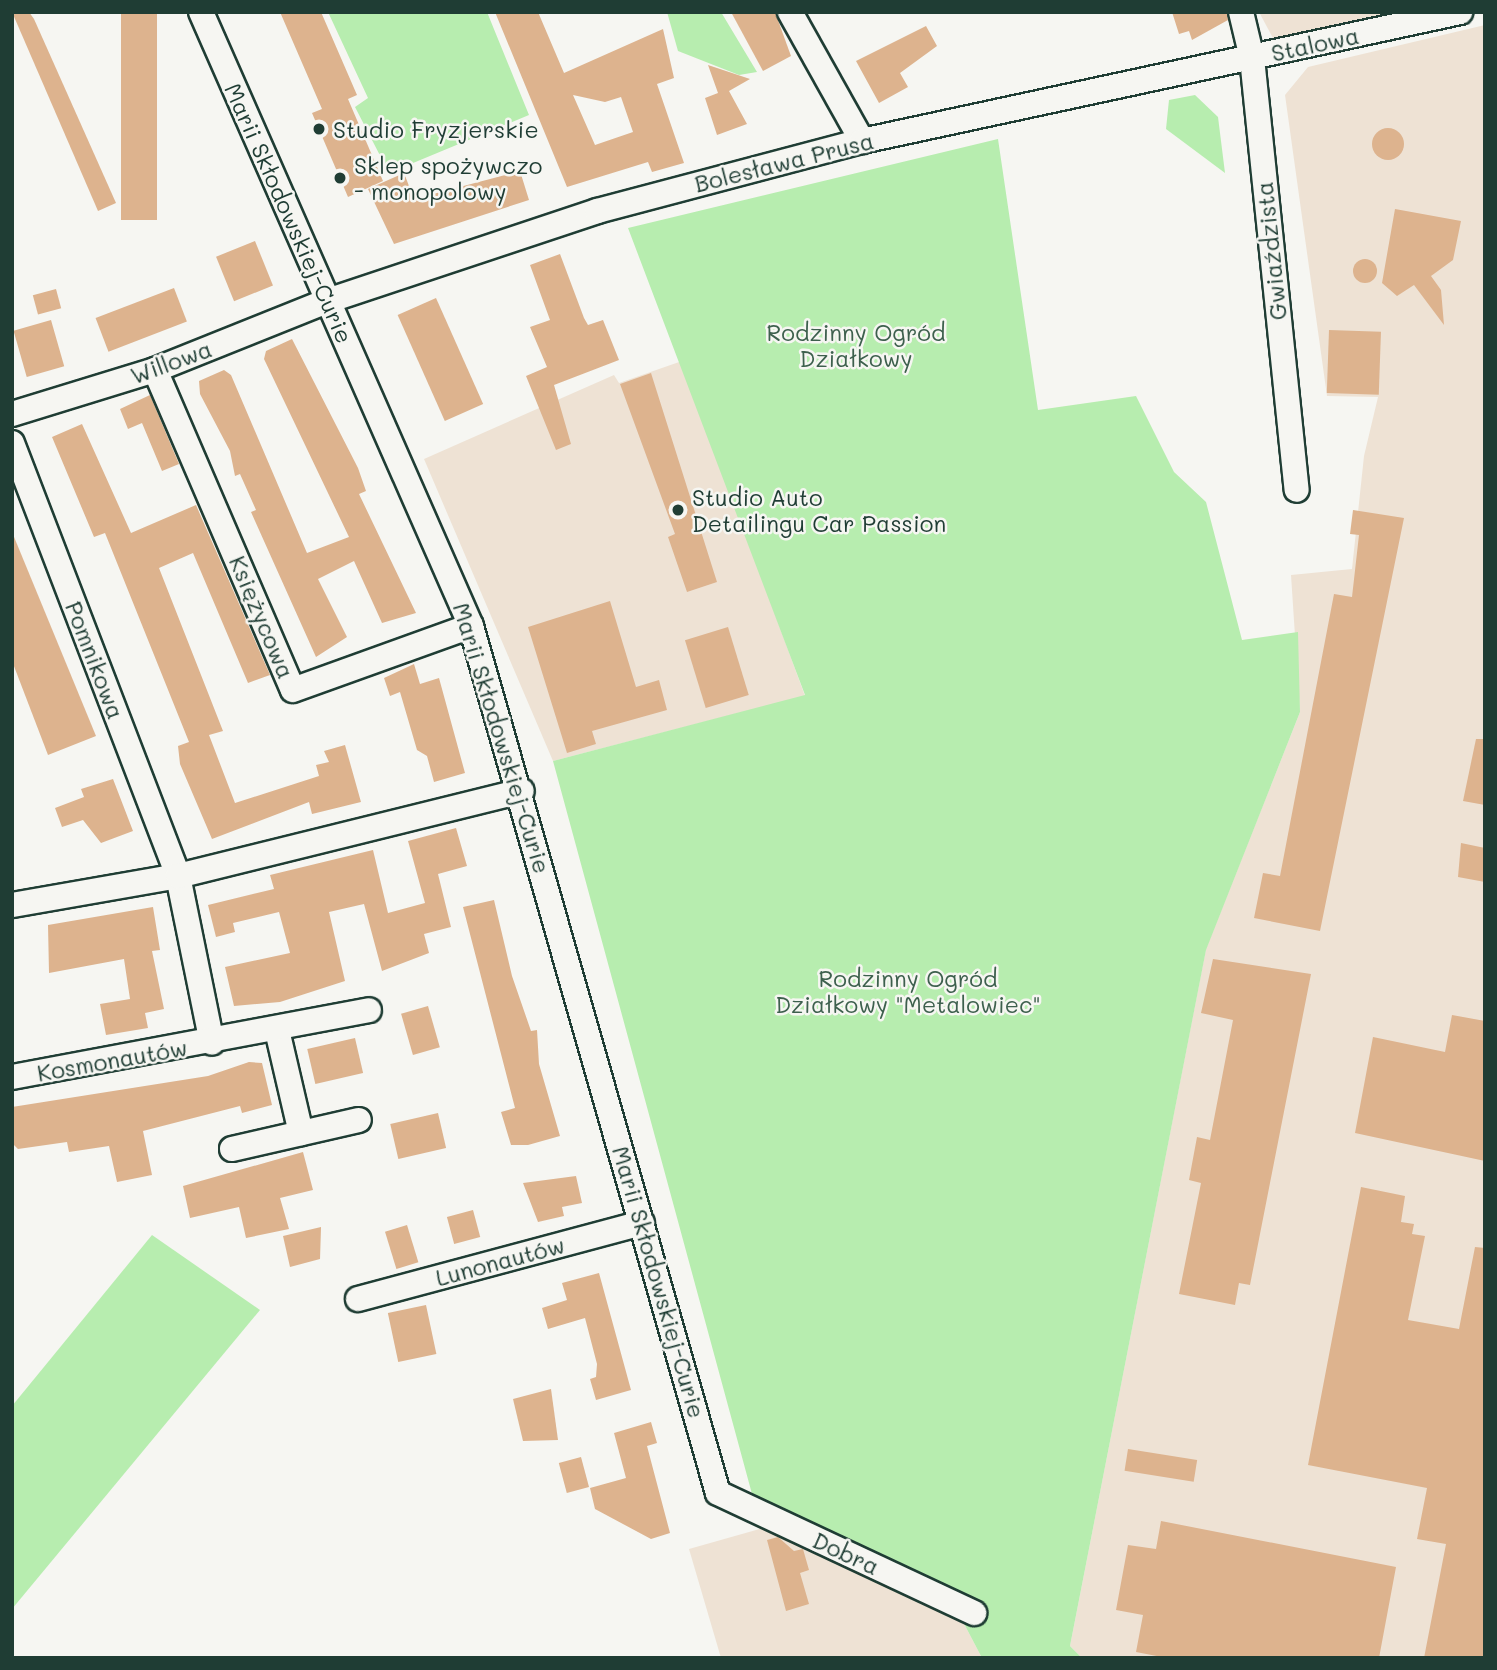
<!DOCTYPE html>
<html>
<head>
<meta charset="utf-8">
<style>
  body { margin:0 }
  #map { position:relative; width:1497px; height:1670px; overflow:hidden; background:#f6f6f2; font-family:Mali,sans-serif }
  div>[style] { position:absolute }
  .built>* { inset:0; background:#eee2d4 }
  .green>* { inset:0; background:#b7edaf }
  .building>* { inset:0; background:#ddb38e; transform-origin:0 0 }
  .round { border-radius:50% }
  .roads { filter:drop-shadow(2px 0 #1f3d34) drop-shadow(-2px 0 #1f3d34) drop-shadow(0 2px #1f3d34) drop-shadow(0 -2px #1f3d34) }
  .minor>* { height:24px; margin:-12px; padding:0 12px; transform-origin:12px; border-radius:12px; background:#f6f6f2 }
  .dots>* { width:19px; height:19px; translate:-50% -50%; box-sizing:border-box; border:4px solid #f6f6f2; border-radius:50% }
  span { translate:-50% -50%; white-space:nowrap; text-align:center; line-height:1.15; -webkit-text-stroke:5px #f6f6f2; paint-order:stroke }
  .street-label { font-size:23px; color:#1f3d34 }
  .poi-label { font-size:23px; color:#1f3d34 }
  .left { translate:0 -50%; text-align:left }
  .park-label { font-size:23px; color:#3d604d }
  .frame { position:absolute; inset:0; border:14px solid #1f3d34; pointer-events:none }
</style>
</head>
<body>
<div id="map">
  <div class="built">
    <i style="clip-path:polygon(1259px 12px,1395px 12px,1273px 38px)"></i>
    <i style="clip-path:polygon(1485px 25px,1485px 1658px,1082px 1658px,1070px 1646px,1206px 949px,1300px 712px,1291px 575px,1352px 569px,1364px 456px,1378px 397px,1327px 396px,1285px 95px,1308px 67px)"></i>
    <i style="clip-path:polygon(682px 361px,805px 696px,553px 761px,424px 459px,614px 375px,619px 383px)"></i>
    <i style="clip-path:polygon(767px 1527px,960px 1616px,982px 1658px,721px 1658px,689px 1549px)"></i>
  </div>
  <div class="green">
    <i style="clip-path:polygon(328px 12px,487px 12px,529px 115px,389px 173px,355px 107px,368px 98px)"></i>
    <i style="clip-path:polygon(667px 12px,721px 12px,757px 72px,739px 75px,678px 51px)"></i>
    <i style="clip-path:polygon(1195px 95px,1218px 117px,1225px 173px,1166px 129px,1169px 100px)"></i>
    <i style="clip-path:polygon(998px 139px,1038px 410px,1136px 396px,1174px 472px,1206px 502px,1242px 640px,1298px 632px,1300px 712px,1206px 950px,1070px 1646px,1082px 1658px,982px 1658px,960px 1616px,755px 1505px,553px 761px,805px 695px,628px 228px)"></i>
    <i style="clip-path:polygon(152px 1235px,260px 1310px,12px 1609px,12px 1406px)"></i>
  </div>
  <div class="building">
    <i style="clip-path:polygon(12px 12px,29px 12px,34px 19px,116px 203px,98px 211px)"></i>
    <i style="left:121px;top:12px;width:36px;height:208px"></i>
    <i style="clip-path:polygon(280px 12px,321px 12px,357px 95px,348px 99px,383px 181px,348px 197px,312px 113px,322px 109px)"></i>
    <i style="clip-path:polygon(evenodd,495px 12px,538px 12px,564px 73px,663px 29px,674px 78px,657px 84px,684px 163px,652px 172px,648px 162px,567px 187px,495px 12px,573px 95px,605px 102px,621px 97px,633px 132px,595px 145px,573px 95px)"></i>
    <i style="clip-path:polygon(731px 12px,775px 12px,791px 56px,763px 71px)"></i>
    <i style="clip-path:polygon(1172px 12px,1227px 12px,1228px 20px,1192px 40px,1189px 31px,1179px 34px)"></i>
    <i style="clip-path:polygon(926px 26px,937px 46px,900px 73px,908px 87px,879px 103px,856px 61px)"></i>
    <i style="clip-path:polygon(708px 65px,750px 79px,729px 91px,747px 124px,717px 135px,705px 98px,718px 93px)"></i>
    <i class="round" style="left:1372px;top:128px;width:32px;height:32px"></i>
    <i style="clip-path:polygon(520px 171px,529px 200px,394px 244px,368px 189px,404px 173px,414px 199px)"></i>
    <i style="clip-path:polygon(1395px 209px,1461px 221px,1453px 260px,1431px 276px,1441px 290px,1444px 325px,1414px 285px,1397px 296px,1382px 283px)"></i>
    <i style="left:255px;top:241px;width:48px;height:42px;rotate:68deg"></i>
    <i style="clip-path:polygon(560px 254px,584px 318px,588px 325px,603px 320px,619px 360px,554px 385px,571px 444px,556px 450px,526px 376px,547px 367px,530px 327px,550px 320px,530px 265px)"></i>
    <i class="round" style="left:1353px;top:259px;width:24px;height:24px"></i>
    <i style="left:174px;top:288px;width:36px;height:84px;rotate:69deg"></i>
    <i style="left:56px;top:289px;width:20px;height:24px;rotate:75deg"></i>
    <i style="left:436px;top:298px;width:116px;height:42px;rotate:66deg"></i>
    <i style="left:51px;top:320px;width:48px;height:39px;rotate:74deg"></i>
    <i style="left:1329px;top:330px;width:52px;height:63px;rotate:2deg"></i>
    <i style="clip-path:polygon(292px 339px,358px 468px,366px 491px,359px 494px,416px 613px,382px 623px,354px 561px,318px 579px,347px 637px,316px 657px,251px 512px,256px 510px,240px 474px,235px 476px,230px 451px,200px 394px,199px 381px,224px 370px,231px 375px,307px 553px,349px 537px,264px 359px,266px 351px)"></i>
    <i style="clip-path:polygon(651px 373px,717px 582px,687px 592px,668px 537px,675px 534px,620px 384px)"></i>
    <i style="clip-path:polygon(150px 395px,179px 464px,162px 471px,142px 423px,128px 429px,120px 409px)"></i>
    <i style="clip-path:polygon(82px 424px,131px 533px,196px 505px,270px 675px,248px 683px,193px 553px,159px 568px,223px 731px,209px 735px,235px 803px,319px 776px,316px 765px,329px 762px,324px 751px,345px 745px,361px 802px,312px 814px,309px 802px,212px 839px,180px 764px,178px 746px,189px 742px,105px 533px,94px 537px,52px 437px)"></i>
    <i style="clip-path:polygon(1353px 510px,1404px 518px,1320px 931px,1254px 918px,1263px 873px,1280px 876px,1334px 594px,1352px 597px,1359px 535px,1350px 534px)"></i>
    <i style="clip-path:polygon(12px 532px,96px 736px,48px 755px,12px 661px)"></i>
    <i style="clip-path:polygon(610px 601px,636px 687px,659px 680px,667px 710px,592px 731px,596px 744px,567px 753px,528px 627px)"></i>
    <i style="left:728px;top:627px;width:71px;height:45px;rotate:73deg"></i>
    <i style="clip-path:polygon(414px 664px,420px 684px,439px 678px,465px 773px,434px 782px,427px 756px,417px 750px,400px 692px,390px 696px,384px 678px)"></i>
    <i style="clip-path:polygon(1476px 739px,1485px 739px,1485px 805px,1463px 801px)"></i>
    <i style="clip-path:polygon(113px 779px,133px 831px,101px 843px,83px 820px,62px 827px,55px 808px,84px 797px,81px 789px)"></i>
    <i style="clip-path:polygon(456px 828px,467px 866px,438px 874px,451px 927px,424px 934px,429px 953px,382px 971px,364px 904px,329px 912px,345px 981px,280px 1002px,234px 1006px,225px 967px,290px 953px,279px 912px,233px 923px,235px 932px,216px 937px,208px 905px,274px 889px,270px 875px,373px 850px,388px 913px,425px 903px,408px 841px)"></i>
    <i style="clip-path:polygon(1461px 843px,1485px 848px,1485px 882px,1458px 877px)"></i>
    <i style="clip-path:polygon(494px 900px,512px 976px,531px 1031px,537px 1030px,539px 1064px,560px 1136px,528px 1145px,511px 1145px,501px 1112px,515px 1108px,463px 907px)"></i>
    <i style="clip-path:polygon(153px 907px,160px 950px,152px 951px,164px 1009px,145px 1013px,148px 1028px,106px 1035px,100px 1004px,130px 999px,124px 959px,49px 973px,48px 925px)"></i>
    <i style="clip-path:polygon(1213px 959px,1311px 974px,1250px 1285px,1239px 1283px,1235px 1305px,1179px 1294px,1201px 1183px,1189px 1180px,1197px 1137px,1210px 1140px,1233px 1020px,1201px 1013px)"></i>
    <i style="left:428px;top:1006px;width:43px;height:28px;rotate:74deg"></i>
    <i style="clip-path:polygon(1452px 1015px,1485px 1021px,1485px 1161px,1355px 1133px,1373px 1037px,1445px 1052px)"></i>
    <i style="left:355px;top:1038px;width:36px;height:49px;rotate:77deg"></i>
    <i style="clip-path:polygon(249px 1062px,262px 1063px,272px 1105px,242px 1113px,240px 1106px,143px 1131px,152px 1175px,117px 1182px,109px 1146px,69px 1152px,67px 1142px,18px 1149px,12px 1143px,12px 1107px,208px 1076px)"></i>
    <i style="left:438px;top:1113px;width:36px;height:49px;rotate:77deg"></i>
    <i style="clip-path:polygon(303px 1152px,313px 1190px,280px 1198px,289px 1229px,246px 1238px,239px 1207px,190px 1218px,183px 1186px)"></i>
    <i style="clip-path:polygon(576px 1176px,582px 1203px,562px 1207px,564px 1216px,538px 1222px,523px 1183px)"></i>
    <i style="clip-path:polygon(1361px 1187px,1405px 1196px,1401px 1222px,1414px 1224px,1412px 1234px,1425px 1236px,1408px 1320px,1459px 1329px,1475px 1247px,1485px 1248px,1485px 1658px,1424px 1658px,1446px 1544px,1417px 1539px,1427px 1488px,1308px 1465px)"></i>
    <i style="left:473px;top:1210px;width:28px;height:27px;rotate:75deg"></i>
    <i style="left:407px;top:1225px;width:39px;height:23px;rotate:73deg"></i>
    <i style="clip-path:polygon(321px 1227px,320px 1259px,290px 1267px,283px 1236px)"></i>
    <i style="clip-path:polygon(599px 1273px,631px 1390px,596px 1400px,590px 1379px,596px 1377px,597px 1364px,585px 1318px,548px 1329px,542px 1308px,567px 1300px,562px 1283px)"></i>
    <i style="left:426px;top:1305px;width:50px;height:39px;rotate:78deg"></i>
    <i style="clip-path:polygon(551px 1389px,558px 1440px,523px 1441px,513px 1399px)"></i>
    <i style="clip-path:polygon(651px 1422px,657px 1443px,647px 1446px,670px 1533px,651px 1539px,595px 1509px,590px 1488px,626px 1478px,614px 1433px)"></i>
    <i style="left:1128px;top:1449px;width:70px;height:22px;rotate:9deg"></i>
    <i style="left:581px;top:1457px;width:31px;height:23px;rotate:75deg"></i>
    <i style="clip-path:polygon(1161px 1521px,1396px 1567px,1379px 1658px,1167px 1658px,1136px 1652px,1143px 1615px,1116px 1610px,1128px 1545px,1156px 1549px)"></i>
    <i style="clip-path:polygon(778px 1537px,794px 1551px,803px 1549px,809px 1570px,800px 1573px,809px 1604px,786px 1611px,767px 1540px)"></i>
  </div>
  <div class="roads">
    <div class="minor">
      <i style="left:201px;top:12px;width:671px;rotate:66.26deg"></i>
      <i style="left:471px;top:626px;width:901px;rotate:74.1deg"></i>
      <i style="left:718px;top:1493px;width:283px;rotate:25.1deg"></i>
      <i style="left:790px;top:12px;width:148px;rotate:60.8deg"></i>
      <i style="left:1241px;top:12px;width:47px;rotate:76.6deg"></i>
      <i style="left:1252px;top:58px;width:434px;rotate:84.1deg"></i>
      <i style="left:155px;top:370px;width:348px;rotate:66.7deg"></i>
      <i style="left:293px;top:690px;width:189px;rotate:-19.8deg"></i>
      <i style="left:12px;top:414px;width:150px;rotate:-17.1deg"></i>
      <i style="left:155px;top:370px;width:185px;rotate:-21.9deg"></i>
      <i style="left:327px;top:301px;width:285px;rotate:-18.4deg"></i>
      <i style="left:597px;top:211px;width:274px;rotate:-14.8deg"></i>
      <i style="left:862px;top:141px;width:612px;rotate:-12.17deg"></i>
      <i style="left:12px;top:443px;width:464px;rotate:69deg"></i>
      <i style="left:178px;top:876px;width:170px;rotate:78.5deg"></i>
      <i style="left:12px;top:905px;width:169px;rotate:-9.9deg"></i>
      <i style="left:178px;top:876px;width:354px;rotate:-13.9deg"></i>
      <i style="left:277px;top:1030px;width:106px;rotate:76.9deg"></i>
      <i style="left:12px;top:1077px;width:363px;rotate:-10.6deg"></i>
      <i style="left:232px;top:1149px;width:130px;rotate:-12.9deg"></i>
      <i style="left:358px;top:1299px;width:294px;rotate:-15deg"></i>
    </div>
  </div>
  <div class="dots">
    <i style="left:319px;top:129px;background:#1f3d34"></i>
    <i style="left:340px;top:178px;background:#1f3d34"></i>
    <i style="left:678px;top:510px;background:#1f3d34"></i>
  </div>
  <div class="street-label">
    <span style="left:1315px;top:44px;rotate:-12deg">Stalowa</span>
    <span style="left:784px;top:162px;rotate:-14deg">Bolesława Prusa</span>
    <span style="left:289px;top:213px;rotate:66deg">Marii Skłodowskiej-Curie</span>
    <span style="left:1271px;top:251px;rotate:-96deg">Gwiaździsta</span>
    <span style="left:171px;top:362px;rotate:-20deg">Willowa</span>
    <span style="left:262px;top:617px;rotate:67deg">Księżycowa</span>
    <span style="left:95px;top:660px;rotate:69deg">Pomnikowa</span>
    <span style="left:502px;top:738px;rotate:73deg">Marii Skłodowskiej-Curie</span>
    <span style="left:112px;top:1060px;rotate:-10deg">Kosmonautów</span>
    <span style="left:500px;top:1261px;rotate:-15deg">Lunonautów</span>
    <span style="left:659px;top:1282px;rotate:74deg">Marii Skłodowskiej-Curie</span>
    <span style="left:846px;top:1553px;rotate:25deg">Dobra</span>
  </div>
  <div class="poi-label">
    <span class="left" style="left:333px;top:129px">Studio Fryzjerskie</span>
    <span class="left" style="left:354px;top:178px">Sklep spożywczo<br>- monopolowy</span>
    <span class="left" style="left:692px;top:510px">Studio Auto<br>Detailingu Car Passion</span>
  </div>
  <div class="park-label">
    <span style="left:856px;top:345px">Rodzinny Ogród<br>Działkowy</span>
    <span style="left:908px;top:991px">Rodzinny Ogród<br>Działkowy "Metalowiec"</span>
  </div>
  <div class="frame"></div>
</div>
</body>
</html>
